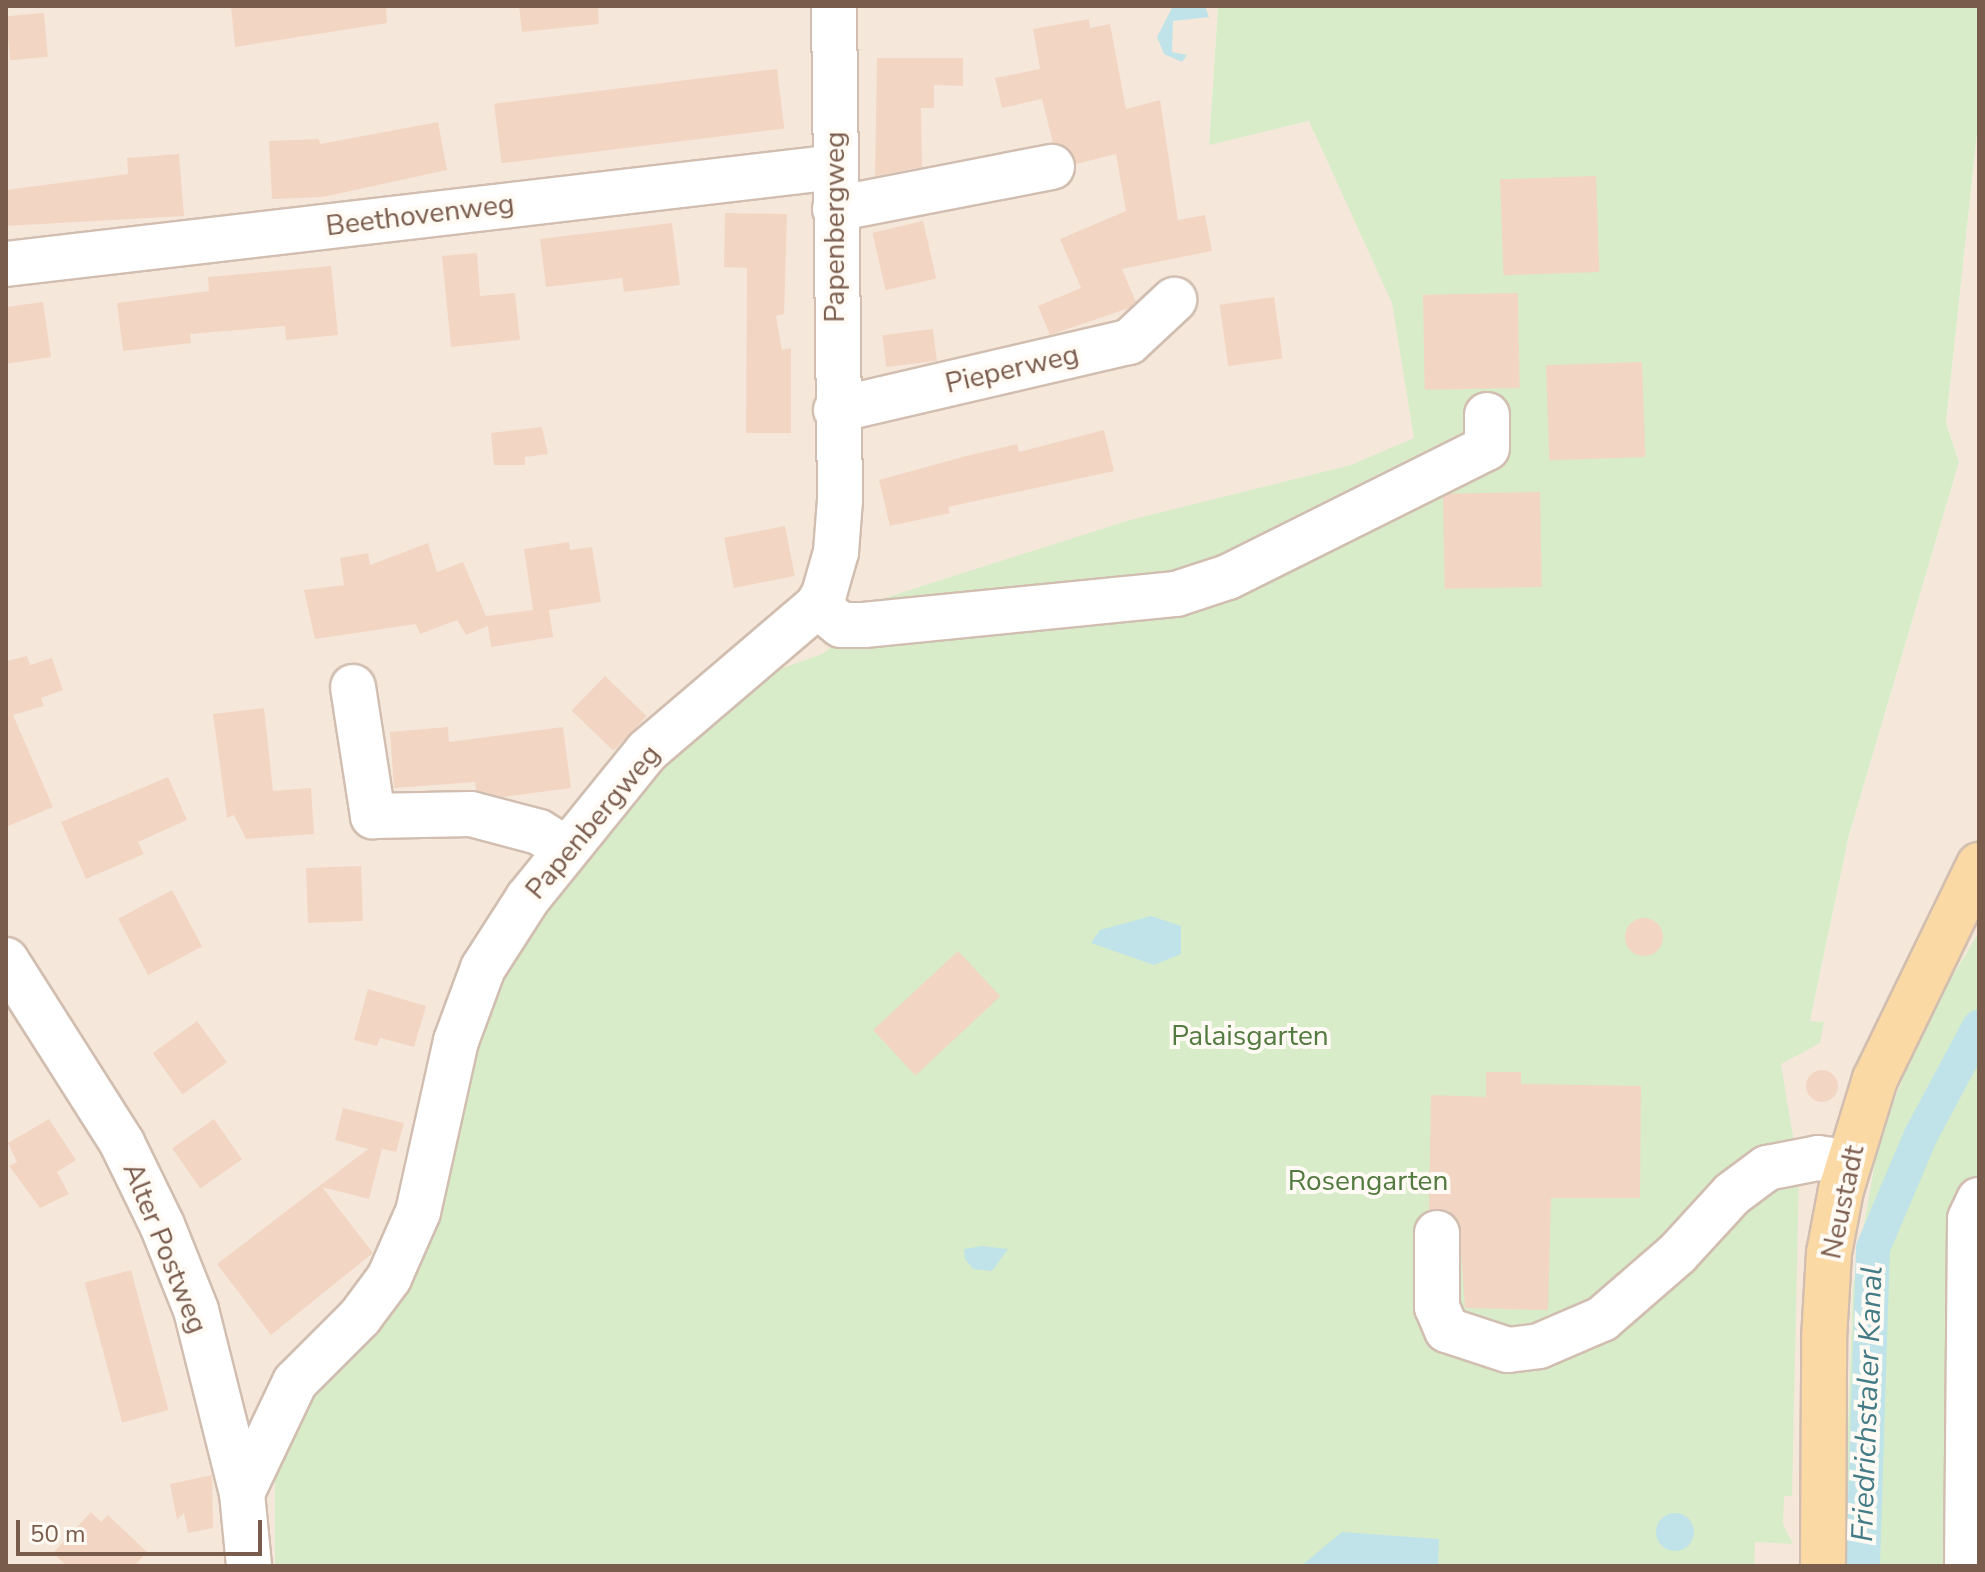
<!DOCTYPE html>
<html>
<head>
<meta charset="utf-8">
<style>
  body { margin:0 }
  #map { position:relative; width:1985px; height:1572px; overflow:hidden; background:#fdf6ec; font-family:"Nunito Sans",sans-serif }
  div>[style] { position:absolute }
  .residential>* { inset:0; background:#f5e8da }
  .green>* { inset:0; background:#d8ecc9 }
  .water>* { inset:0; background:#bfe3e8 }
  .round { border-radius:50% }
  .canal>* { height:34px; margin:-17px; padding:0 17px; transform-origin:17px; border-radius:17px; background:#bfe3e8 }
  .building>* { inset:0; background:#f3d5c3; transform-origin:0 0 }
  .roads { filter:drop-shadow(2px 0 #d1beb0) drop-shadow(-2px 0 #d1beb0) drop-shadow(0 2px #d1beb0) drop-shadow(0 -2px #d1beb0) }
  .minor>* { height:44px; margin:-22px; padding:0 22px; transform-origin:22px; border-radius:22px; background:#fff }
  .major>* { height:44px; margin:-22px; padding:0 22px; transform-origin:22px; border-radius:22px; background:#fbd9a5 }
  span { translate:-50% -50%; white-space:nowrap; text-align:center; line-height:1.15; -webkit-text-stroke:8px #fffaf3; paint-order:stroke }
  .street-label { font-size:28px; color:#7a5c4d }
  .park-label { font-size:28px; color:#537a41 }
  .water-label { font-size:30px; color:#437c86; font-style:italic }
  .frame { position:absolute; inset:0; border:8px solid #7a5c4d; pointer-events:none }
  .scale { position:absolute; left:16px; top:1520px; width:246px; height:36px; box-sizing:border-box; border:4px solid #7a5c4d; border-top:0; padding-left:10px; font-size:24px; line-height:28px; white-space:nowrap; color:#7a5c4d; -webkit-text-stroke:6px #fffaf3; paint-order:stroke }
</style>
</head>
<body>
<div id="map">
  <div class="residential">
    <i style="clip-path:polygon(6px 6px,1218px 6px,1209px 144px,1309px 121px,1810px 1021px,1849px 835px,1959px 462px,1946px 423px,1979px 115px,1979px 932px,1925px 1021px,1879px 1139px,1853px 1287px,1843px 1566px,6px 1566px)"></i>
  </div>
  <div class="green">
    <i style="clip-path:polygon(1218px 6px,1979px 6px,1979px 115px,1946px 423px,1959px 462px,1849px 835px,1810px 1021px,1824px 1022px,1820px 1043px,1781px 1064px,1799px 1173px,1792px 1496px,1784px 1496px,1783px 1524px,1793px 1544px,1755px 1542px,1754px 1565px,275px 1566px,275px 1459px,302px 1404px,441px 1180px,497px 976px,535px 912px,653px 770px,758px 677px,822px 654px,864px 625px,869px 603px,1130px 520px,1351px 465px,1414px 438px,1392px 303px,1309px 121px,1209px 145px)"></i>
    <i style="clip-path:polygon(1979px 932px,1979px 1212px,1960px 1566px,1843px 1566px,1853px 1287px,1879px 1139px,1925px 1021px)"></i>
  </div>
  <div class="water">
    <i style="clip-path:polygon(1173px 6px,1205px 6px,1209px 17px,1173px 21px,1172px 52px,1187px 55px,1182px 62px,1164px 54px,1157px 37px)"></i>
    <i style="clip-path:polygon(1151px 916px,1181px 926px,1181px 954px,1154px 965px,1091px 943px,1100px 930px)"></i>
    <i style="clip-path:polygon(982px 1246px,1008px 1249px,992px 1271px,973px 1269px,965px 1259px,964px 1249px)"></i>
    <i class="round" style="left:1656px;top:1513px;width:38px;height:38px"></i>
    <i style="clip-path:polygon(1342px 1532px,1439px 1539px,1438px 1566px,1301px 1566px)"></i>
  </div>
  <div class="canal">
    <i style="left:1863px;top:1566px;width:318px;rotate:-88.2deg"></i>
    <i style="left:1873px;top:1248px;width:123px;rotate:-67deg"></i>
    <i style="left:1921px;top:1135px;width:123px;rotate:-61.8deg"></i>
  </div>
  <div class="building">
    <i style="clip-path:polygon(231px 6px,386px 6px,387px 23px,235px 47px)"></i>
    <i style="clip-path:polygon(519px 6px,598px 6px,599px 24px,522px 32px)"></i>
    <i style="left:44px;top:13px;width:44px;height:38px;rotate:85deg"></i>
    <i style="clip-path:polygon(1089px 19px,1090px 28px,1110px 24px,1126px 109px,1160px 100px,1178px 220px,1205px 215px,1212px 251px,1122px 269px,1136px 302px,1129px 308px,1050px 335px,1038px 306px,1081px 288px,1060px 239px,1126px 211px,1116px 154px,1076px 164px,1070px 150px,1053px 143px,1042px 99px,1002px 108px,995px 78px,1040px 69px,1033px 29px)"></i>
    <i style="clip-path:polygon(877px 58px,963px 58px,963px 86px,934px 85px,934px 108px,921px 108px,922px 167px,875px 176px)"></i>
    <i style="left:777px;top:69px;width:60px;height:285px;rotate:83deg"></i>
    <i style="clip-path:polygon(438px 122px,447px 170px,323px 197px,272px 199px,269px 141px,319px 139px,320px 144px)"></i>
    <i style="clip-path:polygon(179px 154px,184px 216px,6px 226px,6px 190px,128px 174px,127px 158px)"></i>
    <i style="left:1596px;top:176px;width:96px;height:96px;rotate:88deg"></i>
    <i style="clip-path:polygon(725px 213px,787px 214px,784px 314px,776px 316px,782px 350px,791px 348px,791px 433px,746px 433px,747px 268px,724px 267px)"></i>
    <i style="left:923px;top:221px;width:59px;height:52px;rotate:77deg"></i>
    <i style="clip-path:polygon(672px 223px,680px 285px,624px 292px,622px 278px,546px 287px,540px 239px)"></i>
    <i style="clip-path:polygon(477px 253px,480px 296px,515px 293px,520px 340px,451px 347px,442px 256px)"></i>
    <i style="clip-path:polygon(331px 266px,338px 335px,286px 340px,285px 326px,190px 334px,191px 343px,123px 351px,117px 303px,209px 291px,208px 277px)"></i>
    <i style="left:1518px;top:293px;width:95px;height:95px;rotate:89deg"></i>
    <i style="left:1274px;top:297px;width:62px;height:55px;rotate:82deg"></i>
    <i style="clip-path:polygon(43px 302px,51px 357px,6px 364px,6px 307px)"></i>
    <i style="left:933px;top:329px;width:32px;height:51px;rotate:83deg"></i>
    <i style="left:1642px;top:362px;width:95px;height:96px;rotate:88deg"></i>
    <i style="clip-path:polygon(542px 427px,548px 454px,525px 457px,525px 465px,494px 465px,491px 433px)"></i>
    <i style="clip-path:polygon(1104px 430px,1114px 471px,948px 507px,950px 513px,890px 526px,879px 480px,966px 456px,1017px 444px,1019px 452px)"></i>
    <i style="left:1540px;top:492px;width:95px;height:97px;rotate:89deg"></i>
    <i style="left:785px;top:526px;width:51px;height:62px;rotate:79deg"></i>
    <i style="clip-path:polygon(569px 542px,570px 550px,592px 547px,601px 602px,549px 610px,553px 637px,491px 647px,488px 626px,466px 635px,457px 620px,420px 634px,416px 624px,315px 639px,304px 590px,344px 585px,340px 558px,368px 553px,370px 565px,428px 543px,437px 572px,463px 562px,486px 616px,533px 610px,524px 549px)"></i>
    <i style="clip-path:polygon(27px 656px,30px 665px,52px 658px,63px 690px,41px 698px,44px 706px,13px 715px,53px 807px,6px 827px,6px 661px)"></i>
    <i style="left:605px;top:676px;width:58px;height:48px;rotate:44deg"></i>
    <i style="clip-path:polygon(264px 708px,273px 791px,311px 788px,314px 834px,246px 839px,234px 815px,227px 818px,213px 714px)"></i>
    <i style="clip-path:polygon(448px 727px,449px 742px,563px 727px,571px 788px,503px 797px,476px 790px,475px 782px,394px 788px,390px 732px)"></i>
    <i style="clip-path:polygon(168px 777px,187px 820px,138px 842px,144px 854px,86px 879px,61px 822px)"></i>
    <i style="left:361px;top:866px;width:55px;height:55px;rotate:88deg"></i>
    <i style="left:172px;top:890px;width:64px;height:61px;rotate:62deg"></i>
    <i class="round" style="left:1625px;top:918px;width:38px;height:38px"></i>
    <i style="left:958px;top:951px;width:62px;height:116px;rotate:47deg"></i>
    <i style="clip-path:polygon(368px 989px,426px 1006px,414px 1047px,380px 1038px,377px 1046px,354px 1040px)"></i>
    <i style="left:197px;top:1021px;width:51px;height:55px;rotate:54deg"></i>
    <i class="round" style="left:1806px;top:1070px;width:32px;height:32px"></i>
    <i style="clip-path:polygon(1486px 1072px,1521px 1072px,1521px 1084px,1641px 1086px,1640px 1198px,1551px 1198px,1548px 1310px,1465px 1308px,1459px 1221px,1449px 1211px,1429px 1210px,1431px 1095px,1486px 1097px)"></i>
    <i style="clip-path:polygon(343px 1108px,404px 1123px,396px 1152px,382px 1149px,369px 1199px,322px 1187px,373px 1253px,271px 1335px,217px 1264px,368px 1149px,335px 1140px)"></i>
    <i style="clip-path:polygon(49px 1119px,76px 1160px,57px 1172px,69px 1194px,40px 1208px,9px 1166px,17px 1162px,8px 1143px)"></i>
    <i style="left:214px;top:1119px;width:49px;height:51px;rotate:55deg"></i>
    <i style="left:131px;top:1270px;width:145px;height:48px;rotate:75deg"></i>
    <i style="clip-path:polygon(212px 1475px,213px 1528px,188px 1533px,184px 1513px,177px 1520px,170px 1484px)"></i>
    <i style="clip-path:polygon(91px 1512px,101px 1522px,108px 1515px,147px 1552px,134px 1566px,67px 1566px,53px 1553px)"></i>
  </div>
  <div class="roads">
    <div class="minor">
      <i style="left:835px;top:209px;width:221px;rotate:-11deg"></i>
      <i style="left:6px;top:264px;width:835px;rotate:-6.67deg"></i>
      <i style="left:836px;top:410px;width:301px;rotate:-13.1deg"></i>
      <i style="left:1129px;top:342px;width:62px;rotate:-43deg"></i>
      <i style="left:817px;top:606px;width:31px;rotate:38deg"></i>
      <i style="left:841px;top:625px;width:23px"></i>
      <i style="left:864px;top:625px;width:314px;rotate:-5.7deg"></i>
      <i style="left:1176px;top:594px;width:55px;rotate:-18.1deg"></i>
      <i style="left:1228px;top:577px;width:289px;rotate:-26.5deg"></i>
      <i style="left:1487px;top:448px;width:33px;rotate:-90deg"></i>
      <i style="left:353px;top:687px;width:131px;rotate:81.2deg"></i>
      <i style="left:373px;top:816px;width:98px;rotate:-1.2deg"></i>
      <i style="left:471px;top:814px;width:70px;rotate:14.8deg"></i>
      <i style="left:539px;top:832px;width:31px;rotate:32deg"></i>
      <i style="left:6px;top:960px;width:217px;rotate:57.6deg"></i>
      <i style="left:122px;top:1143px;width:91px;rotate:64deg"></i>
      <i style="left:162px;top:1225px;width:92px;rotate:68.2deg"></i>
      <i style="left:196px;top:1310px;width:189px;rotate:75.9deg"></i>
      <i style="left:242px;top:1493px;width:73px;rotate:84.5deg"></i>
      <i style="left:1437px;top:1233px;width:74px;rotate:90deg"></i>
      <i style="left:1437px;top:1307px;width:25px;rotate:67deg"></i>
      <i style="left:1447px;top:1330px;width:64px;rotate:18.2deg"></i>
      <i style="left:1508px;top:1350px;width:31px;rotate:-7deg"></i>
      <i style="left:1539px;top:1346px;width:69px;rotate:-23.2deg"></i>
      <i style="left:1602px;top:1319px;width:99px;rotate:-40.9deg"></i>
      <i style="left:1677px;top:1254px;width:81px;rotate:-47.5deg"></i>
      <i style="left:1732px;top:1194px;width:44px;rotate:-36.6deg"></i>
      <i style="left:1767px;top:1168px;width:52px;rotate:-11.1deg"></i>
      <i style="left:1818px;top:1158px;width:30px;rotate:8deg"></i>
      <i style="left:242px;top:1493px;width:123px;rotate:-64.5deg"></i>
      <i style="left:295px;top:1382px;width:92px;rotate:-45deg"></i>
      <i style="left:360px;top:1317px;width:49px;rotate:-53.4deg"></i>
      <i style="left:389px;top:1278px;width:72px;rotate:-66.3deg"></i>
      <i style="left:418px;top:1212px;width:175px;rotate:-77.5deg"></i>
      <i style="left:456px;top:1041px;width:78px;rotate:-69.7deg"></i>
      <i style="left:483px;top:968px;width:83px;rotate:-57.3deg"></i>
      <i style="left:528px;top:898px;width:189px;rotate:-51deg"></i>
      <i style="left:647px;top:751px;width:223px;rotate:-40.5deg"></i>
      <i style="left:817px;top:606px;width:14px;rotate:-60deg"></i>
      <i style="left:824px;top:594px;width:44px;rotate:-74.1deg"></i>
      <i style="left:836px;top:552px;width:52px;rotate:-85.6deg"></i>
      <i style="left:840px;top:500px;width:494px;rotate:-90.7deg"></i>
      <i style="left:1967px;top:1566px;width:347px;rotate:-89.5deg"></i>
      <i style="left:1970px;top:1219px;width:21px;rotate:-65deg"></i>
    </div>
    <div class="major">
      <i style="left:1823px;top:1566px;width:227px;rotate:-89.7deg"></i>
      <i style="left:1824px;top:1339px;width:86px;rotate:-86.7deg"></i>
      <i style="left:1829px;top:1253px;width:64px;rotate:-79.2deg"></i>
      <i style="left:1841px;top:1190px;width:116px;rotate:-73deg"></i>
      <i style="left:1875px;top:1079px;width:238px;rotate:-64.1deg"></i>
    </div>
  </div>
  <div class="street-label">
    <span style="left:420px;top:215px;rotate:-7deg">Beethovenweg</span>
    <span style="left:835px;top:227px;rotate:-90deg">Papenbergweg</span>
    <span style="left:1012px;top:369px;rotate:-13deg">Pieperweg</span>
    <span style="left:593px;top:822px;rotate:-50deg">Papenbergweg</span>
    <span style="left:1843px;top:1202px;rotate:-78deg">Neustadt</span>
    <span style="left:165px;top:1248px;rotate:68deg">Alter Postweg</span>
  </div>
  <div class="park-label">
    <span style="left:1250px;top:1036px">Palaisgarten</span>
    <span style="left:1368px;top:1181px">Rosengarten</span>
  </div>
  <div class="water-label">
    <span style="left:1868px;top:1404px;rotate:-88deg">Friedrichstaler Kanal</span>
  </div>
  <div class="frame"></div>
  <div class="scale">50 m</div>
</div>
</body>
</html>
